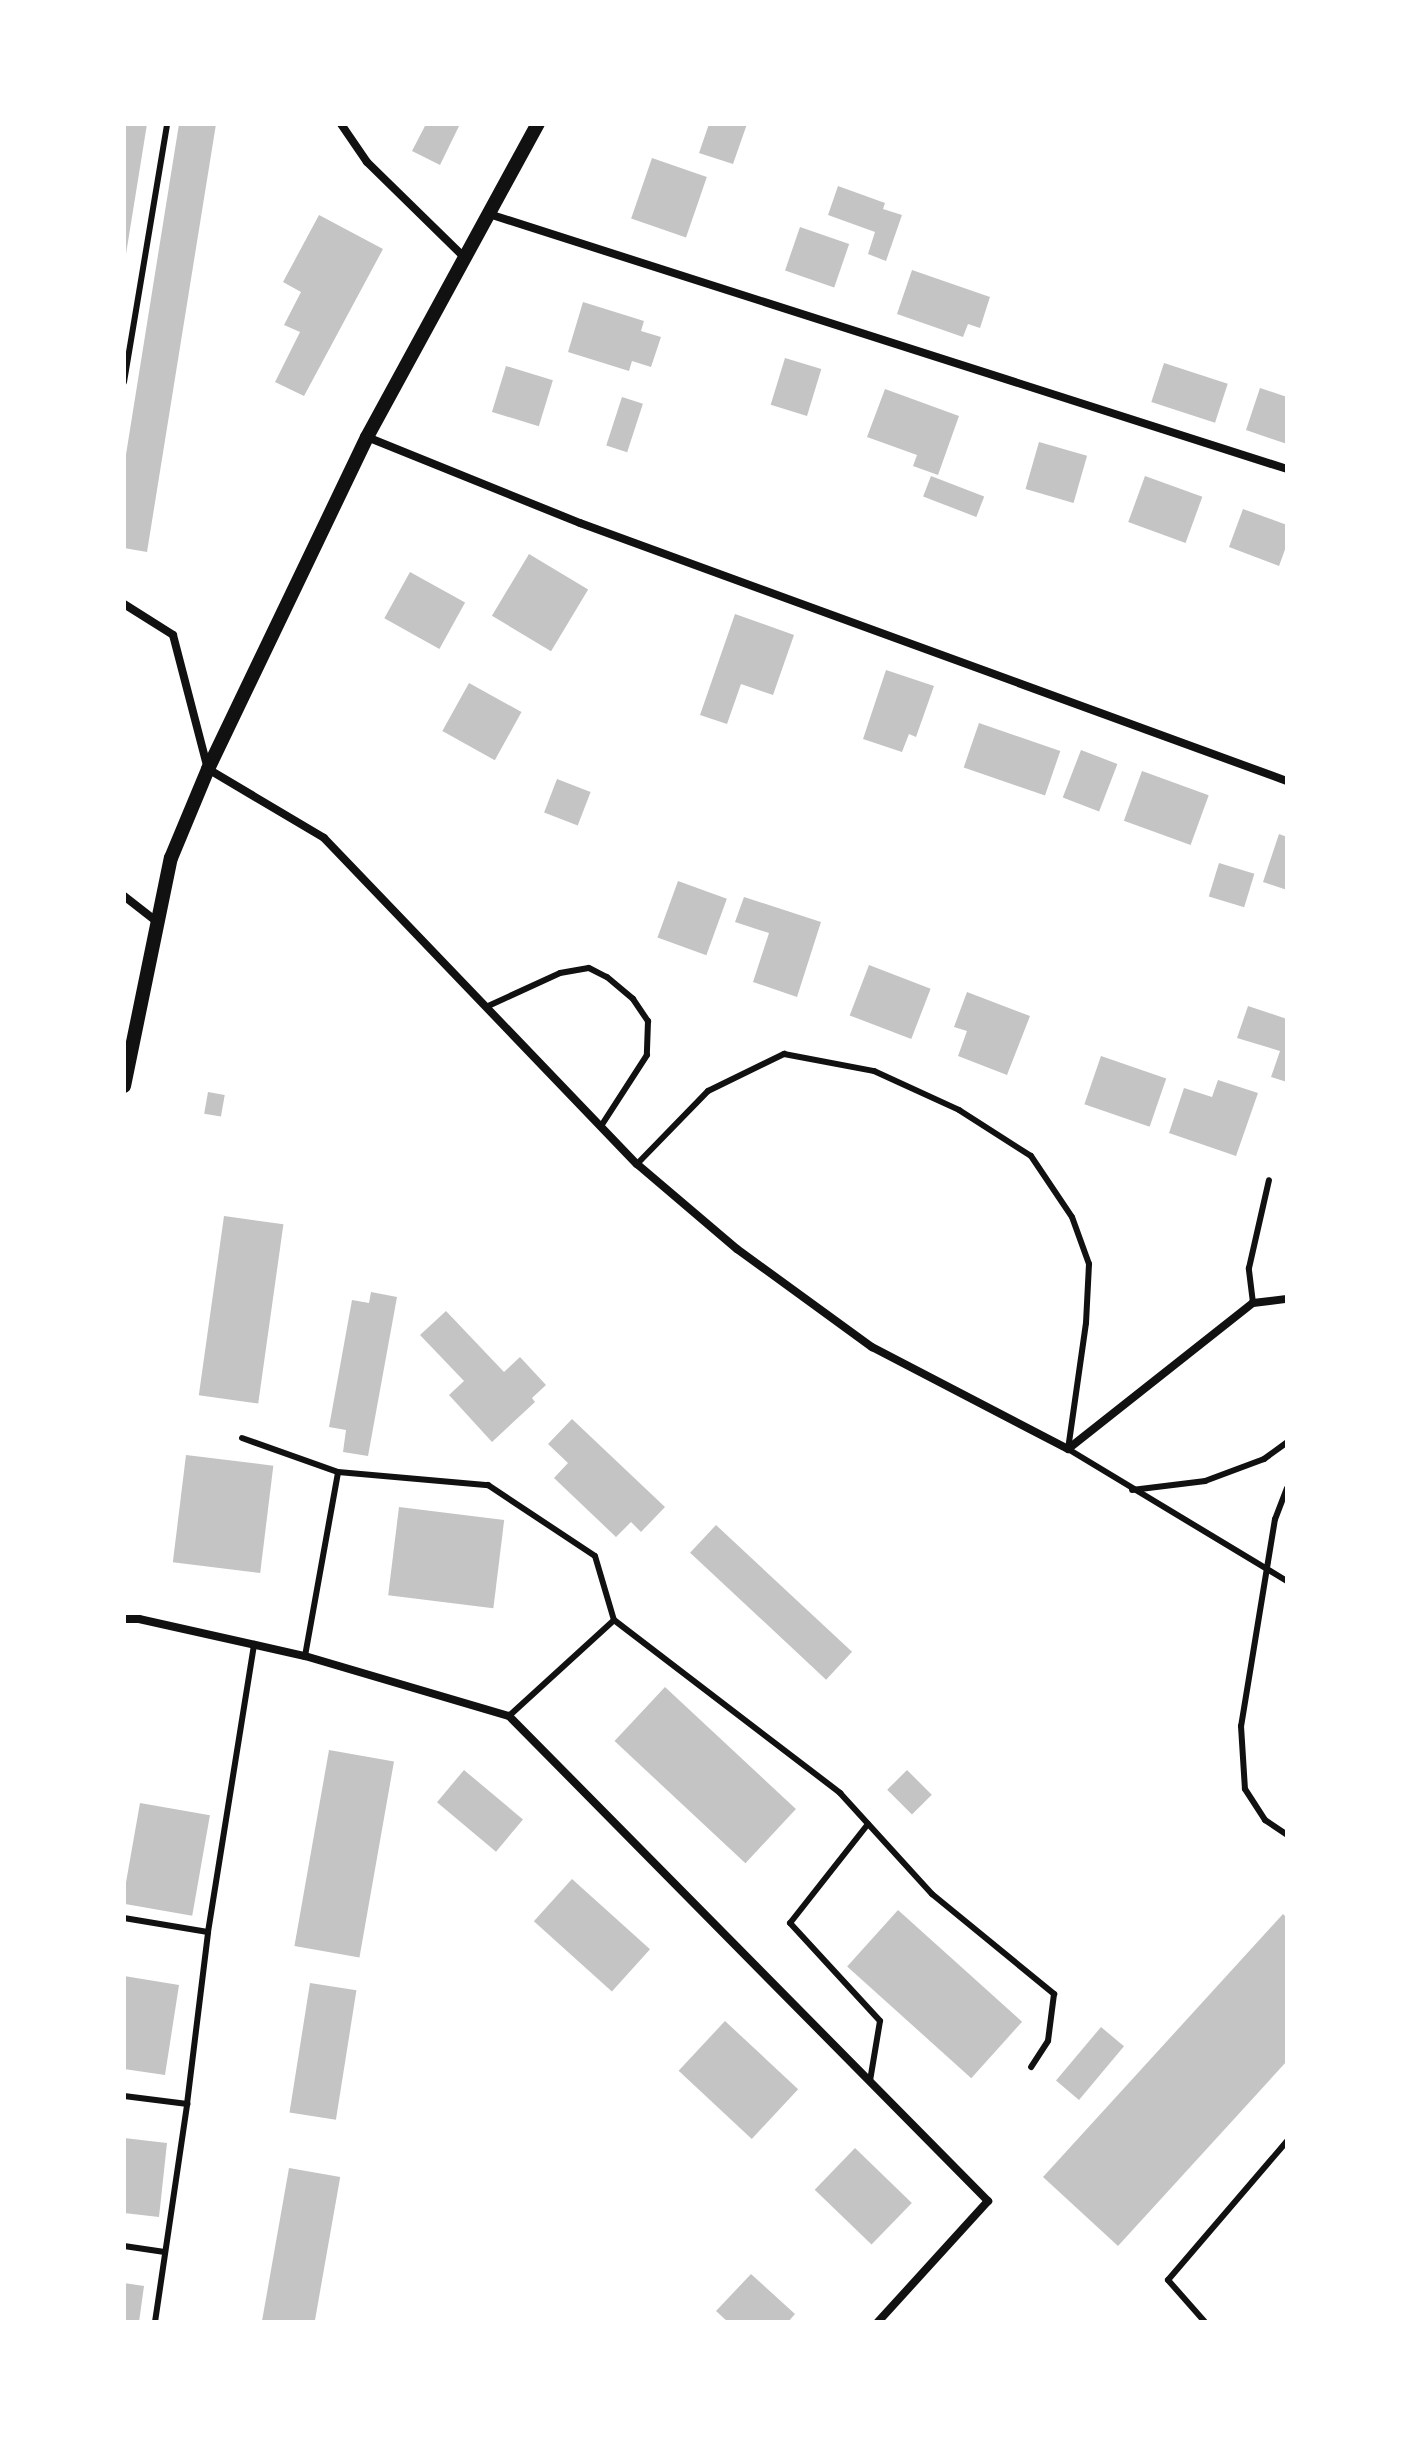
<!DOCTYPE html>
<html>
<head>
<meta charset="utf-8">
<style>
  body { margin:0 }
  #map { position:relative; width:1411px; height:2446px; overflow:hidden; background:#fff; font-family:"PT Sans Narrow",sans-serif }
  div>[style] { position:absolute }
  .building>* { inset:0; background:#c4c4c4; transform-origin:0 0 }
  .service>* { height:6px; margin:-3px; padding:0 3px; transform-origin:3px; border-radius:3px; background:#111 }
  .minor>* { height:8px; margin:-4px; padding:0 4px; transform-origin:4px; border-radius:4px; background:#111 }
  .tertiary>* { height:14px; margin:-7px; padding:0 7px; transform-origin:7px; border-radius:7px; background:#111 }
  span { translate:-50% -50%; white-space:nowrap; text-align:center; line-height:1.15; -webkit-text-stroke:7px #fff; paint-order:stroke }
  .frame { position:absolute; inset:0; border:126px solid #fff; pointer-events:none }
</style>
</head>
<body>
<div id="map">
  <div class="building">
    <i style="clip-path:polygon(124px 124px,147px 124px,126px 254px,124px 253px)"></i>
    <i style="clip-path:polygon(179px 124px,216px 124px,147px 552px,124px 548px,124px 467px)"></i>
    <i style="clip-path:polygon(426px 124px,460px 124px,440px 165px,412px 151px)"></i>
    <i style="clip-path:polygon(709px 124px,747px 124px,733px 164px,699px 153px)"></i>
    <i style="left:652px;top:158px;width:58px;height:64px;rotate:19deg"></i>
    <i style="clip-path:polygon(838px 186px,885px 203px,883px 209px,902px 215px,886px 261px,868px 254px,875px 232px,828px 215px)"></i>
    <i style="clip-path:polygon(319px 215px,383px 249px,304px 396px,275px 382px,300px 332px,284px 325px,301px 292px,283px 282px)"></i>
    <i style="left:800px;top:227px;width:52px;height:46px;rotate:19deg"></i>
    <i style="clip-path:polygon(912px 270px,990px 297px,980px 328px,968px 324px,963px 337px,897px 314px)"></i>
    <i style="clip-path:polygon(583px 302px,644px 321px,641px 331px,661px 337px,651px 367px,632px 361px,629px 371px,568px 352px)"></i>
    <i style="left:785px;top:358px;width:38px;height:49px;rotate:17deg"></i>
    <i style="left:1164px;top:363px;width:67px;height:41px;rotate:18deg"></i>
    <i style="left:506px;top:366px;width:49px;height:48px;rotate:17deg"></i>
    <i style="clip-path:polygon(1260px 388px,1287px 397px,1287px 444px,1246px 430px)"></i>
    <i style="clip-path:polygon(885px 389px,959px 416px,938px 475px,913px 466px,917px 455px,867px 437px)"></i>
    <i style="left:622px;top:397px;width:22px;height:51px;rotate:18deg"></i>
    <i style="left:1039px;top:442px;width:50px;height:49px;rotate:16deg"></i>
    <i style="left:931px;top:476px;width:57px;height:22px;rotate:21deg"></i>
    <i style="left:1145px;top:476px;width:61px;height:49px;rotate:20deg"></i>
    <i style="clip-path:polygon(1243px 509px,1287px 525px,1287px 544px,1279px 566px,1229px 547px)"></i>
    <i style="left:529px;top:554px;width:69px;height:72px;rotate:31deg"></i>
    <i style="left:410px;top:572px;width:63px;height:53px;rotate:29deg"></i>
    <i style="clip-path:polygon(735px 614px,794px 635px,773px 695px,741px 684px,727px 724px,700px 715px)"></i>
    <i style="clip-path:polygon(886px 670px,934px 686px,916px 737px,909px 734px,902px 752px,863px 739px)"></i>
    <i style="left:469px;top:683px;width:60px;height:55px;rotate:29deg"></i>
    <i style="left:979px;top:723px;width:86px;height:47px;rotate:19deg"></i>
    <i style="left:1081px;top:750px;width:39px;height:51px;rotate:21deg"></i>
    <i style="left:1142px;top:771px;width:71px;height:53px;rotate:20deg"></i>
    <i style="left:557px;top:779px;width:36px;height:36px;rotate:21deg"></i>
    <i style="clip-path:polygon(1279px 834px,1287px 837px,1287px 890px,1263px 882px)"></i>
    <i style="left:1219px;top:863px;width:37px;height:35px;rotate:17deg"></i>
    <i style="left:678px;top:881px;width:52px;height:60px;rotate:20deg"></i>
    <i style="clip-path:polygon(744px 897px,821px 922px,797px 997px,753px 982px,769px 933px,735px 922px)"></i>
    <i style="left:869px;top:965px;width:66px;height:54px;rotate:21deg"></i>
    <i style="clip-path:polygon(967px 992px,1030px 1016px,1007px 1075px,958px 1056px,967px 1031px,954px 1027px)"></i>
    <i style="clip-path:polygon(1248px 1006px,1287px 1019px,1287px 1082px,1271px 1077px,1280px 1051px,1237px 1038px)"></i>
    <i style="left:1101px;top:1056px;width:69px;height:51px;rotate:19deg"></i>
    <i style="clip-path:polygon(1218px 1080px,1258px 1093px,1236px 1156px,1169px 1133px,1184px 1088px,1212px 1097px)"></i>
    <i style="left:208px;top:1092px;width:17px;height:22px;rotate:10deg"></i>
    <i style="left:224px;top:1216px;width:60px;height:181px;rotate:8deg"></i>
    <i style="clip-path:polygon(371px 1292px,397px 1297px,368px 1456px,343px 1452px,346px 1430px,329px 1427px,352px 1300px,369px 1303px)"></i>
    <i style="clip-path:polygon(446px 1311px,504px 1372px,520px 1357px,546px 1385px,532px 1398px,535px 1402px,492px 1442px,449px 1395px,464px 1381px,420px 1335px)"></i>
    <i style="clip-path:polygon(572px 1419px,665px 1507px,641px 1532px,631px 1522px,616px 1537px,554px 1478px,568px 1463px,548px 1444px)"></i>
    <i style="left:186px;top:1455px;width:88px;height:108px;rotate:7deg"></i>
    <i style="left:399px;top:1507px;width:106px;height:89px;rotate:7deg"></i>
    <i style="left:716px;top:1525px;width:186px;height:38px;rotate:43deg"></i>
    <i style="left:665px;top:1687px;width:179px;height:74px;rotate:43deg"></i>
    <i style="left:329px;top:1750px;width:66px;height:199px;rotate:10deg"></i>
    <i style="left:464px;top:1770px;width:77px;height:42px;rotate:40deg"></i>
    <i style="left:907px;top:1770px;width:35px;height:28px;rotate:45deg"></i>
    <i style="left:140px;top:1803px;width:71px;height:102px;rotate:10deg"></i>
    <i style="left:572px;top:1879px;width:105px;height:57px;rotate:42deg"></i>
    <i style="left:898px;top:1910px;width:167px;height:76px;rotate:42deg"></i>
    <i style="clip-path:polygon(1283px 1914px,1287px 1918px,1287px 2061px,1118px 2246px,1043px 2177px)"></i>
    <i style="clip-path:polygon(124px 1976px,179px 1985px,165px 2075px,124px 2069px)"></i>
    <i style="left:310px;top:1983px;width:47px;height:131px;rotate:9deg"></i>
    <i style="left:725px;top:2021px;width:100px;height:68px;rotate:43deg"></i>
    <i style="left:1101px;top:2027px;width:30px;height:70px;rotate:40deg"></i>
    <i style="clip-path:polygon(124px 2138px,167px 2143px,159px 2217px,124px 2213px)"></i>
    <i style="left:855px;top:2148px;width:79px;height:58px;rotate:44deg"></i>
    <i style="left:289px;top:2168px;width:52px;height:157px;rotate:10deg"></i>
    <i style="clip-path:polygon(751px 2274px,795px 2314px,788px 2322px,728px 2322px,716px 2311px)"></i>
    <i style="clip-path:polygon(124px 2283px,144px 2286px,139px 2322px,124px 2322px)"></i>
  </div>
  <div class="service">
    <i style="left:124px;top:382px;width:262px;rotate:-80.5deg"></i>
    <i style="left:486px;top:1007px;width:81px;rotate:-24.7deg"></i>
    <i style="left:560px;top:973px;width:29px;rotate:-10deg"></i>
    <i style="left:589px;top:968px;width:20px;rotate:27deg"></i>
    <i style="left:607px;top:977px;width:34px;rotate:40deg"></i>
    <i style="left:633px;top:999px;width:27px;rotate:56deg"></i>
    <i style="left:648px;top:1021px;width:34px;rotate:92deg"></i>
    <i style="left:647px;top:1055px;width:85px;rotate:122.9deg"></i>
    <i style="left:637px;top:1164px;width:102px;rotate:-45.8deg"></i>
    <i style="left:708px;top:1091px;width:85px;rotate:-26deg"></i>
    <i style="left:784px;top:1054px;width:92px;rotate:10.7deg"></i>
    <i style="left:874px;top:1071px;width:94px;rotate:24.6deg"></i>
    <i style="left:959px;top:1110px;width:85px;rotate:32.6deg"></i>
    <i style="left:1031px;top:1156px;width:73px;rotate:56.1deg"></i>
    <i style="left:1072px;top:1217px;width:50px;rotate:70.1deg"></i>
    <i style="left:1089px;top:1264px;width:59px;rotate:92.9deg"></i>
    <i style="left:1086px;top:1323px;width:127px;rotate:98.1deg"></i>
    <i style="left:1068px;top:1449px;width:256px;rotate:31.1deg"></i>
    <i style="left:1253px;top:1303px;width:35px;rotate:-97deg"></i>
    <i style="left:1249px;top:1268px;width:90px;rotate:-77.2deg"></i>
    <i style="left:242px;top:1438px;width:102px;rotate:19.5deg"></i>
    <i style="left:338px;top:1472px;width:151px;rotate:5deg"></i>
    <i style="left:488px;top:1485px;width:128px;rotate:33.6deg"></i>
    <i style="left:595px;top:1556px;width:67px;rotate:73.5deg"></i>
    <i style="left:614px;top:1620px;width:285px;rotate:37.4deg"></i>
    <i style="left:840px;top:1793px;width:137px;rotate:47.7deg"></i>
    <i style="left:932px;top:1894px;width:158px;rotate:39.3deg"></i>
    <i style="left:1054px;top:1994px;width:47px;rotate:97.3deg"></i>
    <i style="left:1048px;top:2041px;width:31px;rotate:123deg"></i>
    <i style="left:1287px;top:1488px;width:33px;rotate:111deg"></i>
    <i style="left:1275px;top:1519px;width:210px;rotate:99.3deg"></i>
    <i style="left:1241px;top:1726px;width:63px;rotate:86.4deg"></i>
    <i style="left:1245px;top:1789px;width:37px;rotate:57deg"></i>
    <i style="left:1265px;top:1820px;width:27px;rotate:34deg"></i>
    <i style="left:1132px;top:1490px;width:74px;rotate:-7deg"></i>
    <i style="left:1205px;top:1481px;width:63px;rotate:-20.4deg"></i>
    <i style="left:1264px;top:1459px;width:29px;rotate:-36deg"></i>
    <i style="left:305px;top:1656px;width:187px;rotate:-79.8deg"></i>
    <i style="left:509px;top:1716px;width:142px;rotate:-42.4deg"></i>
    <i style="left:868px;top:1824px;width:126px;rotate:128.2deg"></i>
    <i style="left:790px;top:1923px;width:133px;rotate:47.4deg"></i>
    <i style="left:880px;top:2021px;width:61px;rotate:99.5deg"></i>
    <i style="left:124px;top:1918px;width:85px;rotate:9.5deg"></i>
    <i style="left:124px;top:2096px;width:64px;rotate:7.2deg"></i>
    <i style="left:124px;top:2246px;width:41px;rotate:8.3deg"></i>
    <i style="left:155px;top:2322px;width:220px;rotate:-81.6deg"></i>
    <i style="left:187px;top:2104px;width:173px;rotate:-83deg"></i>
    <i style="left:208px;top:1932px;width:292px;rotate:-80.9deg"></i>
    <i style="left:1205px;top:2322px;width:56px;rotate:-131.4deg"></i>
    <i style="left:1168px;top:2280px;width:183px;rotate:-49.4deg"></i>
  </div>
  <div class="minor">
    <i style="left:341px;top:124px;width:46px;rotate:55.6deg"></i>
    <i style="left:367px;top:162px;width:137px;rotate:44.4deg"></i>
    <i style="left:489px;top:214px;width:838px;rotate:17.72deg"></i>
    <i style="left:367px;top:437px;width:230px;rotate:22deg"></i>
    <i style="left:580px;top:523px;width:753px;rotate:20.05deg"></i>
    <i style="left:124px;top:604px;width:58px;rotate:32.3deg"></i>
    <i style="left:173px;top:635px;width:138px;rotate:75.4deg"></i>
    <i style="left:208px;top:769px;width:135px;rotate:30.7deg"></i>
    <i style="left:324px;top:838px;width:452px;rotate:46.2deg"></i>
    <i style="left:637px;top:1164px;width:131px;rotate:40.4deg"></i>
    <i style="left:737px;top:1249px;width:167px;rotate:36deg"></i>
    <i style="left:872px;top:1347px;width:221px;rotate:27.5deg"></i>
    <i style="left:1068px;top:1449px;width:236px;rotate:-38.3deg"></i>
    <i style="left:1253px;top:1303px;width:34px;rotate:-7deg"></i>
    <i style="left:124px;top:896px;width:39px;rotate:38deg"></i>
    <i style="left:124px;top:1619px;width:15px"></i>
    <i style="left:139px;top:1619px;width:170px;rotate:12.6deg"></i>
    <i style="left:305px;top:1656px;width:213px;rotate:16.4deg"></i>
    <i style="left:509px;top:1716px;width:682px;rotate:45.36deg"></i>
    <i style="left:988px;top:2201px;width:164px;rotate:132.3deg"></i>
  </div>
  <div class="tertiary">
    <i style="left:124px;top:1086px;width:233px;rotate:-78.4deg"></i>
    <i style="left:171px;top:858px;width:96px;rotate:-67.4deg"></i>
    <i style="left:208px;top:769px;width:368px;rotate:-64.4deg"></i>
    <i style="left:367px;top:437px;width:357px;rotate:-61.4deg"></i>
  </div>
  <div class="frame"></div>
</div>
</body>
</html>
